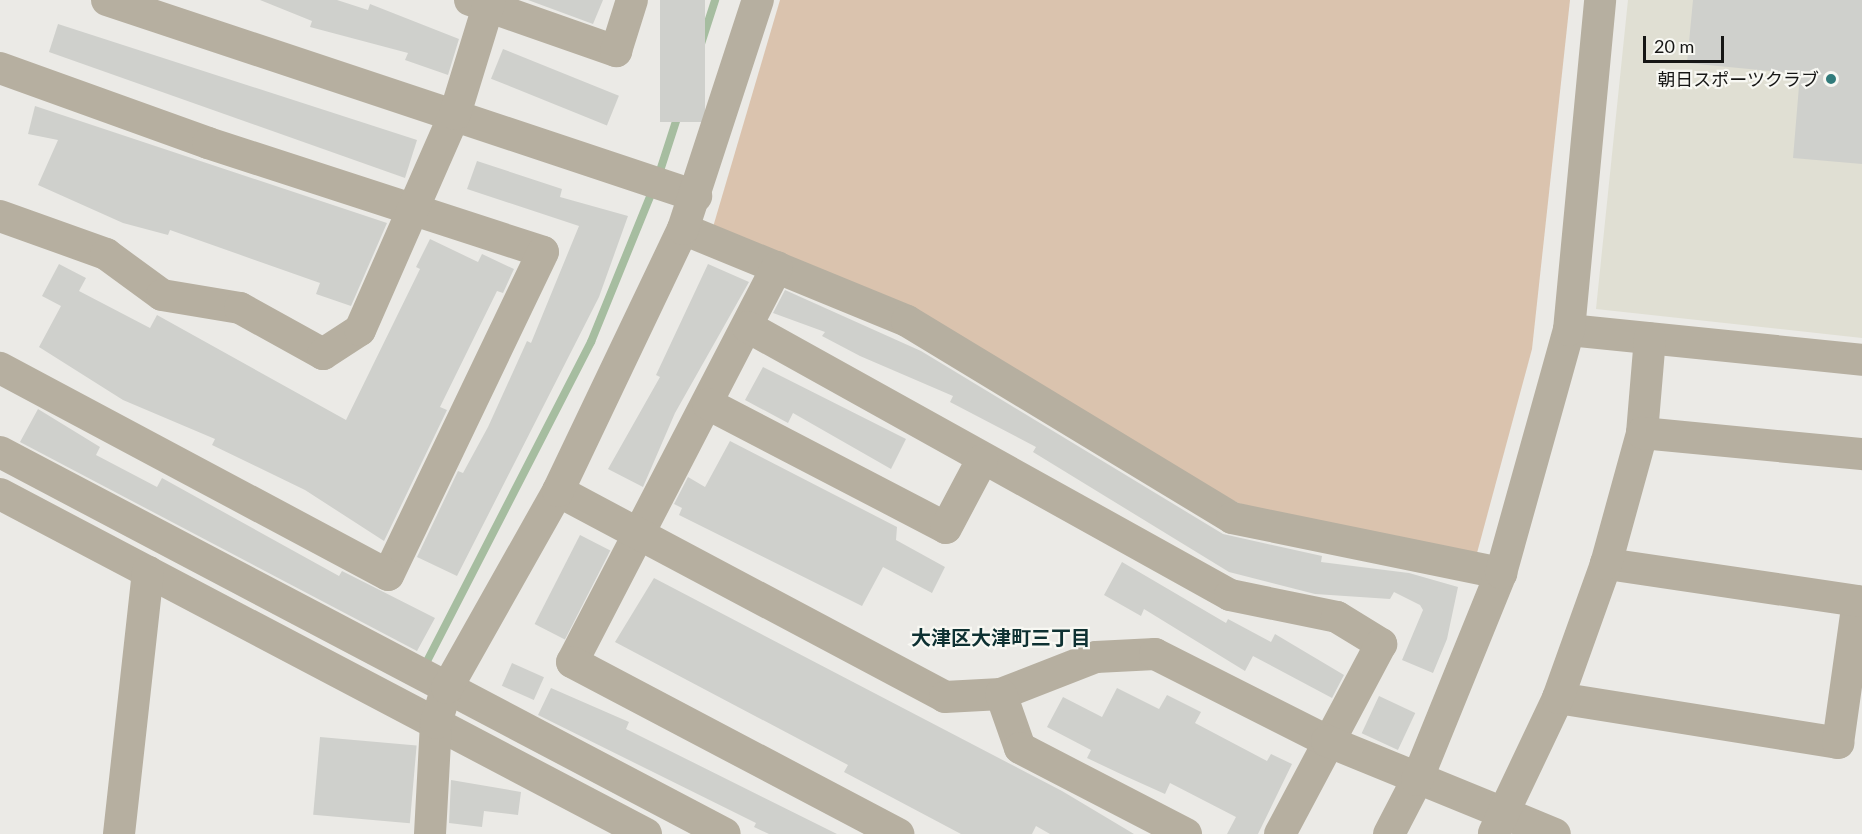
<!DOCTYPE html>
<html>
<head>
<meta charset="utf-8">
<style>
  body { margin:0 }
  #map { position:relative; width:1862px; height:834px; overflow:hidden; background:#ebeae6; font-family:Lato,"Noto Sans JP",sans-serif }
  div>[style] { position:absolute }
  .built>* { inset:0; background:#e0dfd3 }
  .green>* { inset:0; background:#dac3ae }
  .stream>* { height:8px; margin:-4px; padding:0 4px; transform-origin:4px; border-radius:4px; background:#a6bda0 }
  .building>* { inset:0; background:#cfd0cc; transform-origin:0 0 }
  .minor>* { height:32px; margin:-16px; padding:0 16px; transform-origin:16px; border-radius:16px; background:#b6afa0 }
  .dots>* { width:16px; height:16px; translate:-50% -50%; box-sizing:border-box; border:3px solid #f8f8f3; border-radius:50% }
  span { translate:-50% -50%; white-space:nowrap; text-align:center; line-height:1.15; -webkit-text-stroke:4.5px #f8f8f3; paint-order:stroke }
  .poi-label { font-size:18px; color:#161615 }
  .right { translate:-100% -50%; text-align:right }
  .neighbourhood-label { font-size:20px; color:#0e3132; font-weight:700 }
  .scale { position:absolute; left:1643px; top:36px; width:81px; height:27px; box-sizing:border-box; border:3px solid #161615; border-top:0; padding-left:8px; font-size:18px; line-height:21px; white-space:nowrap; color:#161615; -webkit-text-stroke:4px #f8f8f3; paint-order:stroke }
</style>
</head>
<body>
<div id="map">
  <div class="built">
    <i style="clip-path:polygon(1628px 0,1862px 0,1862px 338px,1596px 309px)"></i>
  </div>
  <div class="green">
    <i style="clip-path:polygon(780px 0,1570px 0,1532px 349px,1477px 553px,1255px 510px,1187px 481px,713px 227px)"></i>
  </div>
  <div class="stream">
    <i style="left:658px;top:177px;width:186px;rotate:-72.1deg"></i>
    <i style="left:423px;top:669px;width:368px;rotate:-62.8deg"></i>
    <i style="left:591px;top:342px;width:165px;rotate:-67.9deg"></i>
  </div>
  <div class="building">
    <i style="clip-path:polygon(260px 0,337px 0,368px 10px,370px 4px,459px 39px,448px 75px,405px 60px,408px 53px,310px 27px,312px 21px)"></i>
    <i style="clip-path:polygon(528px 0,603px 0,593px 24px)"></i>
    <i style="left:660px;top:0;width:45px;height:122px"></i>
    <i style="clip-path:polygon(1693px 0,1862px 0,1862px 164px,1793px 158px,1800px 74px,1687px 63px)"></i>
    <i style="clip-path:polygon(58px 24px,417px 140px,405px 178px,49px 52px)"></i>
    <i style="left:503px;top:49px;width:125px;height:32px;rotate:22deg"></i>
    <i style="clip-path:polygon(35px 106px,387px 223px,351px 306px,316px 294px,320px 283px,170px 230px,168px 235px,123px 223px,38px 185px,58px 140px,28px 134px)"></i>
    <i style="clip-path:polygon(477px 161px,562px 189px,560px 197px,628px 216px,599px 297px,457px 576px,417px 557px,458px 471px,463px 473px,488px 427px,527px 341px,531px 343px,579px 226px,467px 189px)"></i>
    <i style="clip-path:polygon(430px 239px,478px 262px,482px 254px,514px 269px,503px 293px,497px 291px,440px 407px,447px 410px,384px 541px,305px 490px,212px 445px,215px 439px,123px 400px,39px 347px,61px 306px,42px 296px,59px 264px,86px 278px,79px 291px,150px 328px,157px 315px,346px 420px,420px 269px,416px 267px)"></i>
    <i style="clip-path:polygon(708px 264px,749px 282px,675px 413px,643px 487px,608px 469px,660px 377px,656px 375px)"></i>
    <i style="clip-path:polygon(785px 290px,921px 351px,1223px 534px,1322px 556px,1321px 562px,1409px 573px,1458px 587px,1447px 639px,1433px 673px,1402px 660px,1423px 610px,1420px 605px,1394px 592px,1390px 599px,1315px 594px,1229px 572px,1033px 452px,1036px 447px,950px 402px,953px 396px,860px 356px,822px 336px,825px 332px,773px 313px)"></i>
    <i style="clip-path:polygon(763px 367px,906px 439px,891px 469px,793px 413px,788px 423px,745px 400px)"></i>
    <i style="clip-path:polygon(38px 409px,100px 447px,96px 455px,157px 487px,162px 478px,339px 576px,342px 571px,435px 618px,417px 651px,20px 442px)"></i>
    <i style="clip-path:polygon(730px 441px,897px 527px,896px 540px,945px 567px,932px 593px,883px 567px,862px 606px,679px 515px,682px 508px,674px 504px,688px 477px,705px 487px)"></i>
    <i style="left:580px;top:535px;width:34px;height:100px;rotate:27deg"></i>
    <i style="clip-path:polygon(1122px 562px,1226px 623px,1228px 619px,1271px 642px,1275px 634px,1344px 675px,1332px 698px,1253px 656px,1245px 671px,1144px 609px,1141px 616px,1104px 595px)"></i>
    <i style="clip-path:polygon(654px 578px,1062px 791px,1134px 834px,1050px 834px,1036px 826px,1032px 834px,961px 834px,844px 772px,848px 765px,615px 642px)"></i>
    <i style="left:512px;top:663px;width:35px;height:25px;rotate:24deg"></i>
    <i style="clip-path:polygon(551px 688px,629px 722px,626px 729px,837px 834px,769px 834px,754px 827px,756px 823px,538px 715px)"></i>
    <i style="clip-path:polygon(1117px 688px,1159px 709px,1167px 695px,1201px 712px,1195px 723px,1267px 761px,1271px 754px,1292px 764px,1258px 834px,1227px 834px,1236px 817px,1170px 783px,1165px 794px,1125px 776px,1087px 758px,1091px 750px,1047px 727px,1063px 697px,1102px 717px)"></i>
    <i style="left:1379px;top:696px;width:40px;height:41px;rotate:25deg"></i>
    <i style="left:320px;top:737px;width:97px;height:78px;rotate:5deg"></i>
    <i style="clip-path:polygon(451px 780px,521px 792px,518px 815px,484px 811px,482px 827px,449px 823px)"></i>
  </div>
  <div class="minor">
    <i style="left:107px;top:0;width:621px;rotate:18.41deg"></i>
    <i style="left:470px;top:0;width:155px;rotate:19.3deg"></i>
    <i style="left:616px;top:51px;width:53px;rotate:-72.6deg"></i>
    <i style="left:0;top:68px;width:221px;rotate:19.8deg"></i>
    <i style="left:208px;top:143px;width:352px;rotate:18deg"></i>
    <i style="left:543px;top:252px;width:358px;rotate:115.6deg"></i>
    <i style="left:388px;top:575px;width:440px;rotate:-151.9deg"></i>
    <i style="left:0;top:216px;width:113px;rotate:19.7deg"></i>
    <i style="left:106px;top:254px;width:69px;rotate:36.2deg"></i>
    <i style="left:162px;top:295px;width:79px;rotate:9.5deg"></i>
    <i style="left:240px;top:308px;width:95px;rotate:29deg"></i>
    <i style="left:323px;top:354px;width:44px;rotate:-33deg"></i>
    <i style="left:360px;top:330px;width:236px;rotate:-66.3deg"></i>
    <i style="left:455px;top:114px;width:119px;rotate:-72.9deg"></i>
    <i style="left:683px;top:229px;width:242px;rotate:22.3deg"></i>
    <i style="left:907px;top:321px;width:380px;rotate:31.2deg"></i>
    <i style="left:1232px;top:518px;width:275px;rotate:11.6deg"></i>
    <i style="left:777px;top:267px;width:445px;rotate:117.4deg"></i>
    <i style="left:572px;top:662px;width:369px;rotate:27.8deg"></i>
    <i style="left:748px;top:327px;width:551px;rotate:29.07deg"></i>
    <i style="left:1230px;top:595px;width:109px;rotate:11.6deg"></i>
    <i style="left:1337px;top:617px;width:52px;rotate:31.5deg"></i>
    <i style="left:1381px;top:644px;width:215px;rotate:118deg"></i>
    <i style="left:1569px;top:330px;width:295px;rotate:5.8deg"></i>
    <i style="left:708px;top:404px;width:268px;rotate:27.5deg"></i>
    <i style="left:946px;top:528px;width:77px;rotate:-62.1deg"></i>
    <i style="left:1642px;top:433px;width:95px;rotate:-85.2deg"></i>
    <i style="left:0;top:452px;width:819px;rotate:27.78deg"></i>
    <i style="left:558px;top:491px;width:438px;rotate:28deg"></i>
    <i style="left:945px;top:697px;width:56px;rotate:-3.1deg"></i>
    <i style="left:1001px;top:694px;width:102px;rotate:-21.3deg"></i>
    <i style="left:1096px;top:657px;width:59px;rotate:-2.9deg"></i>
    <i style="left:1155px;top:654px;width:193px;rotate:26.8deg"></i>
    <i style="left:1327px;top:741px;width:246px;rotate:22.2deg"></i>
    <i style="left:0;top:494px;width:730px;rotate:27.76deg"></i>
    <i style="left:1001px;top:694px;width:57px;rotate:70.6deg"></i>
    <i style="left:1020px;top:748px;width:187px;rotate:27.4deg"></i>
    <i style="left:1558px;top:698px;width:284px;rotate:9.1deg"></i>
    <i style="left:1838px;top:743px;width:143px;rotate:-82deg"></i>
    <i style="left:1858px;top:601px;width:255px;rotate:-171.6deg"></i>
    <i style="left:1494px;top:833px;width:149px;rotate:-64.6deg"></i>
    <i style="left:1558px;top:698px;width:142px;rotate:-70.3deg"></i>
    <i style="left:1606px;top:564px;width:136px;rotate:-74.6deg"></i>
    <i style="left:1642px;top:433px;width:221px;rotate:5.5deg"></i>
    <i style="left:119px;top:834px;width:264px;rotate:-83.7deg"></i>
    <i style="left:430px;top:834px;width:111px;rotate:-86.9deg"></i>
    <i style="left:436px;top:723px;width:37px;rotate:-73deg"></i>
    <i style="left:447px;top:688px;width:226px;rotate:-60.6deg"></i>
    <i style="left:558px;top:491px;width:290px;rotate:-64.5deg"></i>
    <i style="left:683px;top:229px;width:241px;rotate:-71.9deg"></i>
    <i style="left:1389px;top:834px;width:61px;rotate:-62.6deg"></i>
    <i style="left:1417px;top:780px;width:223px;rotate:-67.9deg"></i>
    <i style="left:1501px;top:573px;width:252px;rotate:-74.4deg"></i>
    <i style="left:1569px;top:330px;width:331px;rotate:-84.6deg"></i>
  </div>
  <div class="dots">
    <i style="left:1831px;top:79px;background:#317b7b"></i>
  </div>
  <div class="poi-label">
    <span class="right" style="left:1819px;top:79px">朝日スポーツクラブ</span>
  </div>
  <div class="neighbourhood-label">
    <span style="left:1001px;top:637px">大津区大津町三丁目</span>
  </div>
  <div class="scale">20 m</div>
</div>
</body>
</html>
